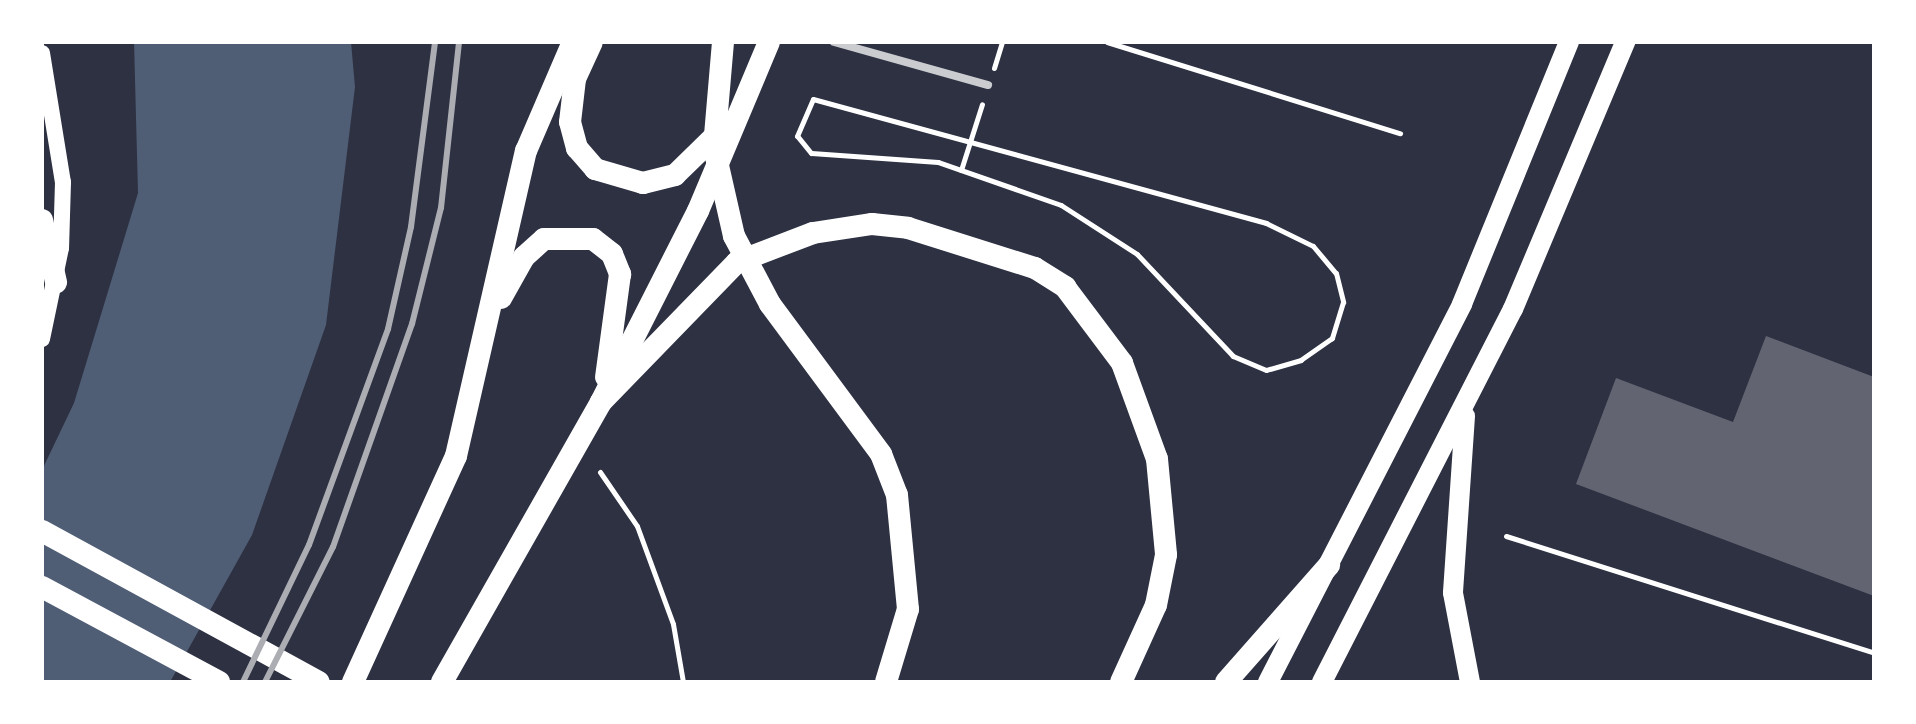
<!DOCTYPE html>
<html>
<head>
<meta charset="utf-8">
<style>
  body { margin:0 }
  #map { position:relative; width:1916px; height:724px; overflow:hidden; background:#2d3142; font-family:"Golos Text",sans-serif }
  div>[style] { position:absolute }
  .water>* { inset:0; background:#4f5d75 }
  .building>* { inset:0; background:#626471 }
  .path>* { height:5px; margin:-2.5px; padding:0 2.5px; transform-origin:2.5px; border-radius:2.5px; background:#fff }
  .minor>* { height:8px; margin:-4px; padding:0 4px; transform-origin:4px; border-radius:4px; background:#caccd0 }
  .secondary>* { height:16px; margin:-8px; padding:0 8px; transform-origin:8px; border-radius:8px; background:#fff }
  .primary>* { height:20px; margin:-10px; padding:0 10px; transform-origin:10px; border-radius:10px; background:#fff }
  .trunk>* { height:22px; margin:-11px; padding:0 11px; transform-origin:11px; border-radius:11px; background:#fff }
  .rail>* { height:6px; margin:-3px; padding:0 3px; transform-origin:3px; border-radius:3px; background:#abadb3 }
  span { translate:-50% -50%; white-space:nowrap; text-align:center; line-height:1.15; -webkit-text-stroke:8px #fff; paint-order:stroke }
  .frame { position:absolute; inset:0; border:44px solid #fff; pointer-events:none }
</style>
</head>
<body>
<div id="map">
  <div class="water">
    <i style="clip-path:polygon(134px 42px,351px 42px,355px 87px,326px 325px,252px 535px,170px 682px,42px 682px,42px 470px,74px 403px,138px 193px)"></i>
  </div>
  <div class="building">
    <i style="clip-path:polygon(1766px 336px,1874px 377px,1874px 596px,1576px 484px,1616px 378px,1733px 422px)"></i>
  </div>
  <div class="path">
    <i style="left:1107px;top:42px;width:307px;rotate:17.3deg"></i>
    <i style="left:994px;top:68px;width:27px;rotate:-73deg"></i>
    <i style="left:813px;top:99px;width:470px;rotate:15.3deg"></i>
    <i style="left:1266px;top:223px;width:52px;rotate:26.1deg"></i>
    <i style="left:1313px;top:246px;width:35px;rotate:50deg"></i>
    <i style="left:1336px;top:273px;width:30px;rotate:76deg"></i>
    <i style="left:1343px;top:302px;width:38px;rotate:107deg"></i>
    <i style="left:1332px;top:338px;width:38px;rotate:145deg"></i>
    <i style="left:1301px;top:360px;width:36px;rotate:164deg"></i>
    <i style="left:1266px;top:370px;width:36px;rotate:-157deg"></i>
    <i style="left:1233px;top:356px;width:140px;rotate:-133.3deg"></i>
    <i style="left:1137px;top:254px;width:90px;rotate:-147.2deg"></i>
    <i style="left:1061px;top:205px;width:130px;rotate:-160.7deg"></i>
    <i style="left:938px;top:162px;width:127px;rotate:-175.9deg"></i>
    <i style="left:811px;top:153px;width:22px;rotate:-129deg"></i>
    <i style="left:797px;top:136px;width:40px;rotate:-66.6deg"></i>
    <i style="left:961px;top:170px;width:69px;rotate:-72.3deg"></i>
    <i style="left:600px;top:472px;width:65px;rotate:55.6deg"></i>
    <i style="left:637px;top:526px;width:104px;rotate:69.8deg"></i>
    <i style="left:673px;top:624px;width:59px;rotate:80.2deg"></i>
    <i style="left:1506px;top:536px;width:386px;rotate:17.6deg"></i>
  </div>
  <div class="minor">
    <i style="left:834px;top:42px;width:160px;rotate:15.6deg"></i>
  </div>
  <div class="secondary">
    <i style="left:42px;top:53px;width:131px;rotate:80.8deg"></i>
    <i style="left:63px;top:182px;width:66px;rotate:91.7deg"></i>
    <i style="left:61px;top:248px;width:93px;rotate:101.8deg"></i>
  </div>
  <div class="primary">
    <i style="left:1465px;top:416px;width:177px;rotate:93.9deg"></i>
    <i style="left:1453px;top:593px;width:91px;rotate:79.2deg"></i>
    <i style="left:1268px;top:682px;width:425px;rotate:-62.8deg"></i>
    <i style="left:1462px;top:304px;width:283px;rotate:-67.8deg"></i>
    <i style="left:1322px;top:682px;width:419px;rotate:-62.9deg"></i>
    <i style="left:1513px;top:309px;width:290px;rotate:-67.2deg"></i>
  </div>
  <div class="trunk">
    <i style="left:592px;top:42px;width:41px;rotate:114.7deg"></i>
    <i style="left:575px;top:79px;width:43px;rotate:96.6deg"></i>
    <i style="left:570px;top:122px;width:27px;rotate:75deg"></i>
    <i style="left:577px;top:148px;width:28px;rotate:49deg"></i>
    <i style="left:595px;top:169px;width:50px;rotate:16.3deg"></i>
    <i style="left:643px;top:183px;width:33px;rotate:-14deg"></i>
    <i style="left:675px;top:175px;width:60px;rotate:-44.3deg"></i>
    <i style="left:723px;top:42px;width:106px;rotate:94.9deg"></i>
    <i style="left:714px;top:148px;width:90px;rotate:77.2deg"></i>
    <i style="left:734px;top:236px;width:77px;rotate:62.1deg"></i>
    <i style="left:770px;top:304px;width:187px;rotate:53.5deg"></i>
    <i style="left:881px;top:454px;width:44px;rotate:68.7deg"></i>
    <i style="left:897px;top:495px;width:115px;rotate:84.5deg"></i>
    <i style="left:908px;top:609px;width:76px;rotate:106.8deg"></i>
    <i style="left:42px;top:220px;width:64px;rotate:77.3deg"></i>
    <i style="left:501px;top:298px;width:47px;rotate:-60.7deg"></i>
    <i style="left:524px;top:257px;width:27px;rotate:-42deg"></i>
    <i style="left:544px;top:239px;width:49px"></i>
    <i style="left:593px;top:239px;width:24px;rotate:38deg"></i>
    <i style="left:612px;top:254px;width:22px;rotate:68deg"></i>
    <i style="left:620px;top:274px;width:104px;rotate:97.7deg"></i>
    <i style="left:601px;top:402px;width:195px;rotate:-45.8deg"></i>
    <i style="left:737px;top:262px;width:81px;rotate:-20.9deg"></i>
    <i style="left:813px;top:233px;width:60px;rotate:-8.7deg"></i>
    <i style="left:872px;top:224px;width:36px;rotate:6deg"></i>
    <i style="left:908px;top:228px;width:133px;rotate:17.5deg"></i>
    <i style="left:1035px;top:268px;width:36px;rotate:32deg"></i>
    <i style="left:1065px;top:287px;width:95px;rotate:53.1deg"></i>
    <i style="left:1122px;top:363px;width:102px;rotate:70deg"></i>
    <i style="left:1157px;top:459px;width:96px;rotate:84.6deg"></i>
    <i style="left:1166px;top:555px;width:51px;rotate:101.3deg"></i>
    <i style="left:1156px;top:605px;width:85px;rotate:114.4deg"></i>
    <i style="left:42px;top:531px;width:315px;rotate:28.6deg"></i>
    <i style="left:42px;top:587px;width:201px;rotate:28.2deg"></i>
    <i style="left:353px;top:682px;width:248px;rotate:-65.5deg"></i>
    <i style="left:456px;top:456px;width:313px;rotate:-77.1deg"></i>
    <i style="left:526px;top:151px;width:119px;rotate:-66.7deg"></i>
    <i style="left:442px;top:682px;width:322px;rotate:-60.4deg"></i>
    <i style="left:601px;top:402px;width:214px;rotate:-63.1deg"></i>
    <i style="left:698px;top:211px;width:183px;rotate:-67.2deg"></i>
    <i style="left:1226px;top:682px;width:156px;rotate:-48.6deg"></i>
  </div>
  <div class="rail">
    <i style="left:243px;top:682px;width:152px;rotate:-64.3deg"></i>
    <i style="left:309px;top:545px;width:230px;rotate:-69.9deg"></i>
    <i style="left:388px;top:329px;width:105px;rotate:-77.3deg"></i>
    <i style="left:411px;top:227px;width:187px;rotate:-82.6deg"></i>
    <i style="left:265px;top:682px;width:151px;rotate:-63.3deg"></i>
    <i style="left:333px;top:547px;width:237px;rotate:-70.5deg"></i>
    <i style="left:412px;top:324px;width:120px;rotate:-76deg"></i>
    <i style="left:441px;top:208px;width:167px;rotate:-83.8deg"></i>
  </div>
  <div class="frame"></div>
</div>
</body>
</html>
